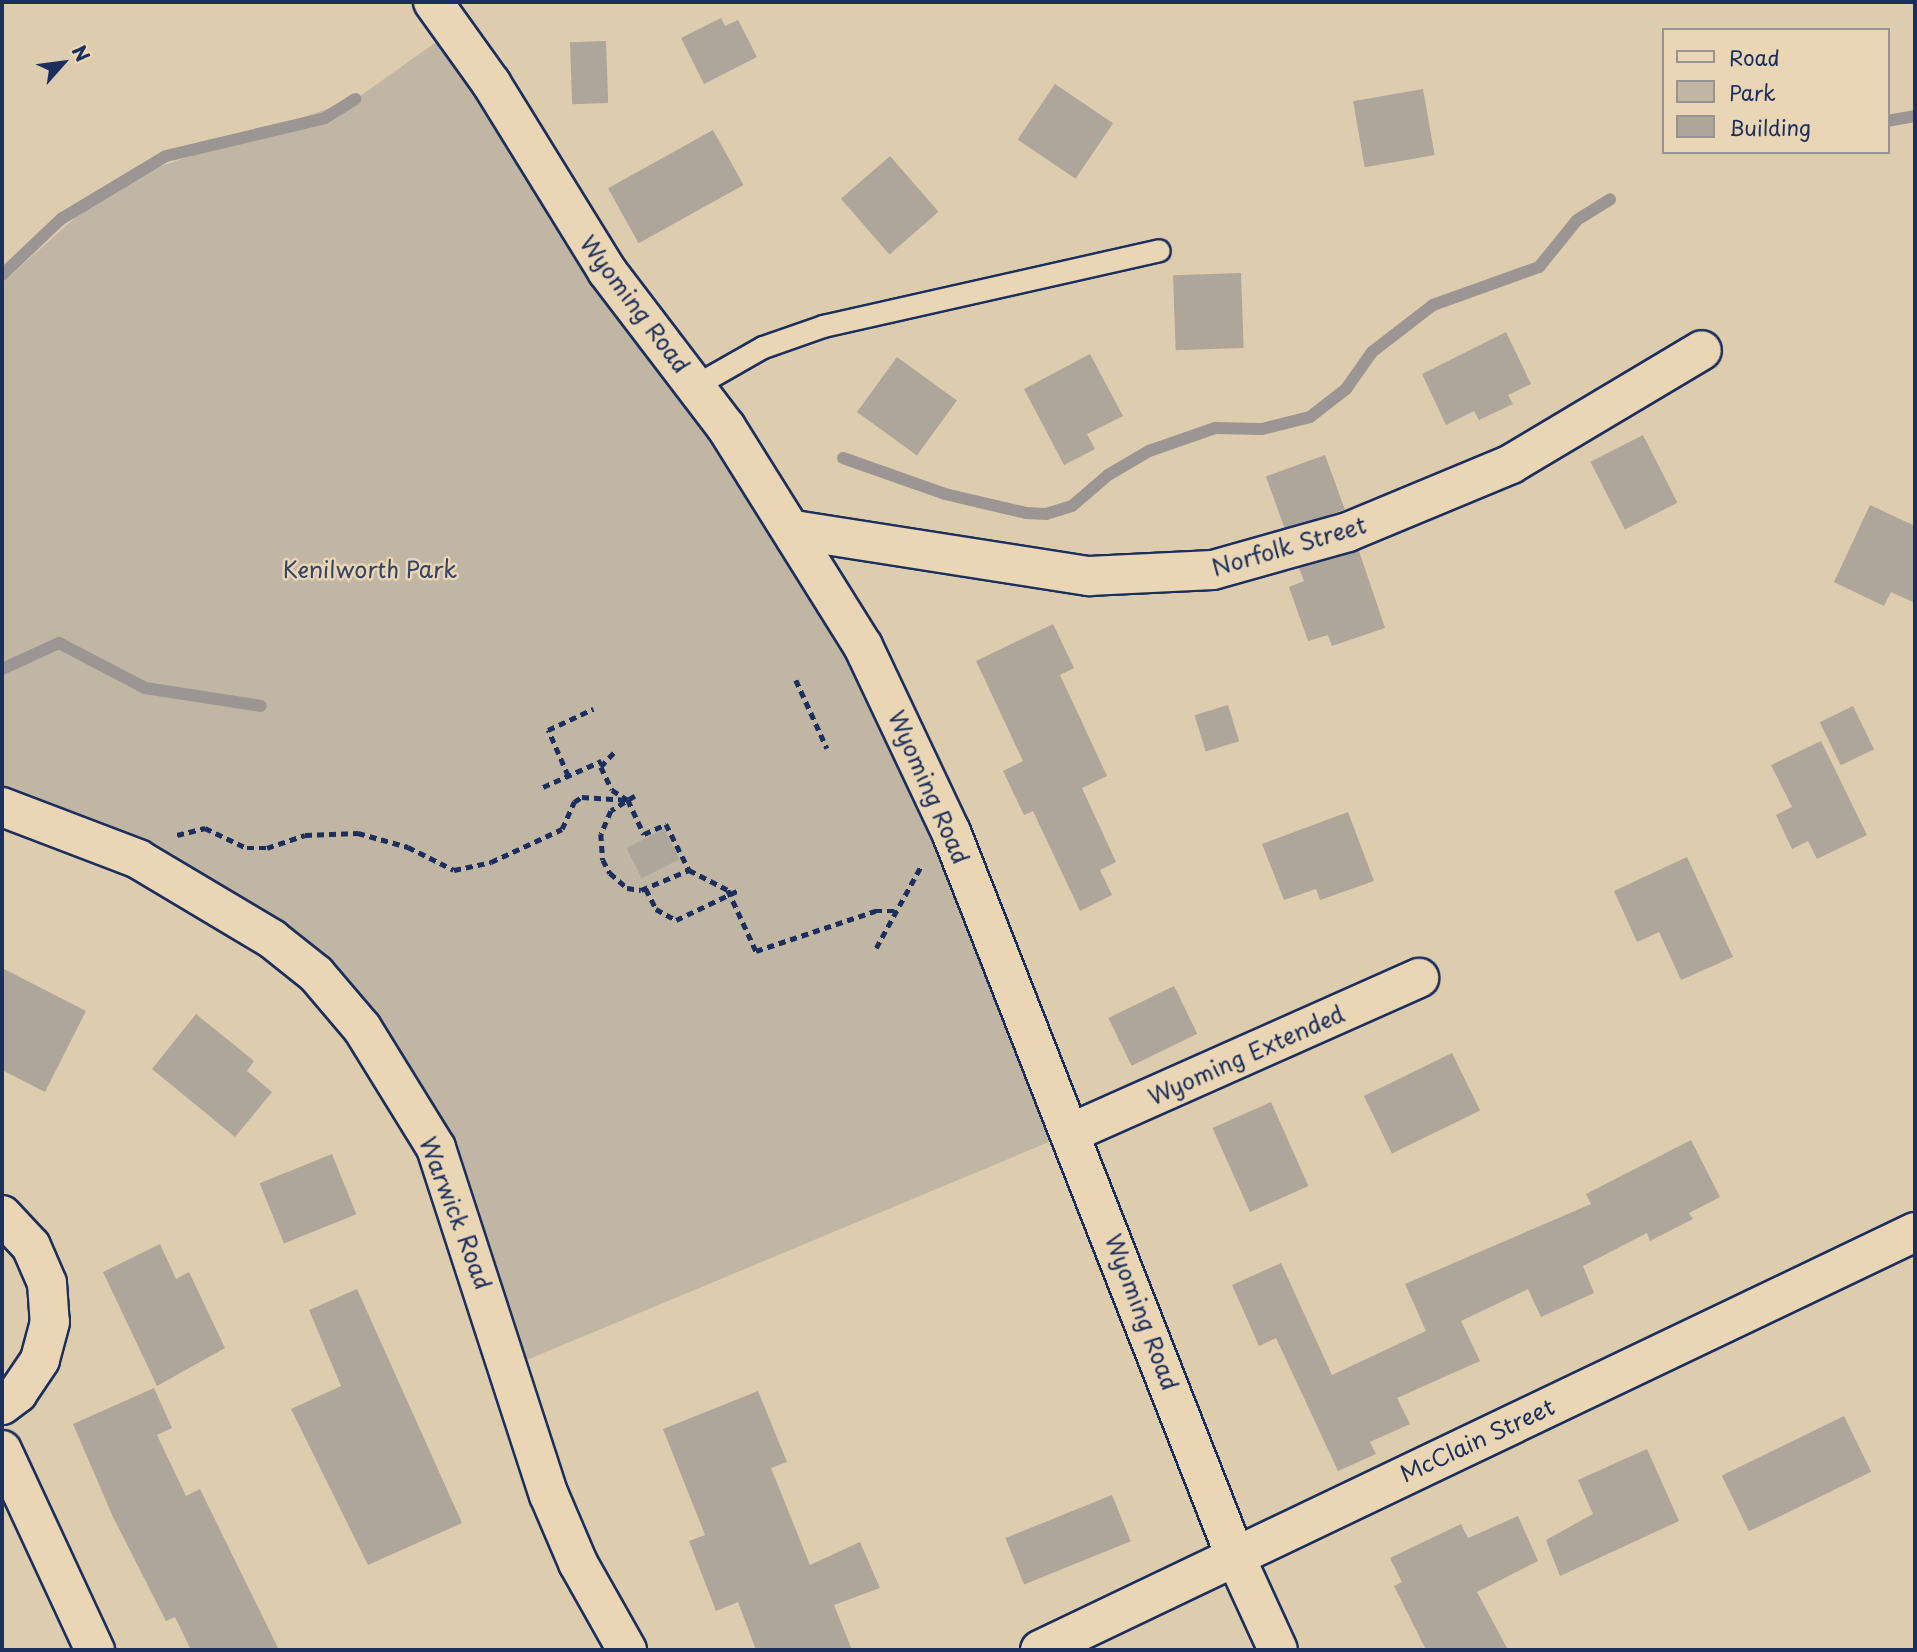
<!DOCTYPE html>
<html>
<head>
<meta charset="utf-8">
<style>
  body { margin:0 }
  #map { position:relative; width:1917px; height:1652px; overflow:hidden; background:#deccaf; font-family:"Playpen Sans",sans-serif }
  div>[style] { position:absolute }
  .green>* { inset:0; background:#c1b5a3 }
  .stream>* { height:12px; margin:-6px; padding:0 6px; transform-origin:6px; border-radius:6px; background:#9b9693 }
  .building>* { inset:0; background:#aea59b; transform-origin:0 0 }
  .path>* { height:4.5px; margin-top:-2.25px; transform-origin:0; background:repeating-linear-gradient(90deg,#1b2f5e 0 7px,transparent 0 12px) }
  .roads { filter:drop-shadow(2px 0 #1b2f5e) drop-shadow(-2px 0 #1b2f5e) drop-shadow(0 2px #1b2f5e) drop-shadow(0 -2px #1b2f5e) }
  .service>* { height:21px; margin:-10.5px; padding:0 10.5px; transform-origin:10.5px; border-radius:10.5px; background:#ead6b4 }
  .minor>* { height:38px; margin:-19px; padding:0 19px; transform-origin:19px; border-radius:19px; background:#ead6b4 }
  span { translate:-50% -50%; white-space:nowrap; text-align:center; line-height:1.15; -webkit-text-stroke:5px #ead6b4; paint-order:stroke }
  .street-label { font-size:23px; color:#1b2f5e }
  .park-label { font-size:23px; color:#344368 }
  .frame { position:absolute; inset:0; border:4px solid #1b2f5e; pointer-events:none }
  .legend { position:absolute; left:1662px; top:28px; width:228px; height:126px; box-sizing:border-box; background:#ead6b4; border:2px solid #979392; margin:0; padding:9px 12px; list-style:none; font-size:21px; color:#1b2f5e }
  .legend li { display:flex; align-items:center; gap:14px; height:35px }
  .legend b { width:35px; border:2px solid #979392 }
  .north { position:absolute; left:28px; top:28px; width:70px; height:70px; -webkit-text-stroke:5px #ead6b4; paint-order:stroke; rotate:62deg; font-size:19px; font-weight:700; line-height:28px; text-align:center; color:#1b2f5e }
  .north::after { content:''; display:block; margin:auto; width:24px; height:32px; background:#1b2f5e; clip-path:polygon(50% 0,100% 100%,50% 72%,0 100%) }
</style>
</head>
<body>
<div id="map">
  <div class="green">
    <i style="clip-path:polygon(453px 30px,794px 530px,1073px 1132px,510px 1367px,472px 1248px,316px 974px,2px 807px,2px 283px,115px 182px,356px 99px)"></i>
  </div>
  <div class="stream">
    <i style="left:1887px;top:121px;width:28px;rotate:-10deg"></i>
    <i style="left:2px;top:275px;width:81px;rotate:-43.5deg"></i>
    <i style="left:61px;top:219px;width:122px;rotate:-31deg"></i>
    <i style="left:166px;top:156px;width:163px;rotate:-13.4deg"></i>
    <i style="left:325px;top:118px;width:36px;rotate:-32deg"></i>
    <i style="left:843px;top:458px;width:108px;rotate:19.4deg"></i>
    <i style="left:945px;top:494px;width:83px;rotate:13.2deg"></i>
    <i style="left:1026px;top:513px;width:20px;rotate:3deg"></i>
    <i style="left:1046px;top:514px;width:27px;rotate:-17deg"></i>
    <i style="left:1072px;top:506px;width:48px;rotate:-40.7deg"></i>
    <i style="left:1108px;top:475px;width:48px;rotate:-30.3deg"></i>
    <i style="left:1149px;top:451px;width:70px;rotate:-19.2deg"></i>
    <i style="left:1215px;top:428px;width:47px;rotate:1.2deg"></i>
    <i style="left:1262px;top:429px;width:49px;rotate:-14deg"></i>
    <i style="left:1310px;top:417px;width:46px;rotate:-37.9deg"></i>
    <i style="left:1346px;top:389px;width:45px;rotate:-54.9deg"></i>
    <i style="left:1372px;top:352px;width:77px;rotate:-37.6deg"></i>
    <i style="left:1433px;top:305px;width:113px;rotate:-19.7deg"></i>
    <i style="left:1539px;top:267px;width:60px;rotate:-51deg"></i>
    <i style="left:1577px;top:220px;width:39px;rotate:-32deg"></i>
    <i style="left:2px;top:669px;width:63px;rotate:-24.5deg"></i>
    <i style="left:59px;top:643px;width:97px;rotate:27.6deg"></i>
    <i style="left:145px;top:688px;width:117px;rotate:8.8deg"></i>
  </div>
  <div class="building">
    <i style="clip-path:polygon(721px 18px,725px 26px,738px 20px,757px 57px,704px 84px,681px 38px)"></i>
    <i style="left:606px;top:41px;width:62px;height:36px;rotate:88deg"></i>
    <i style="left:1055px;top:84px;width:70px;height:67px;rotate:34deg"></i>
    <i style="left:1423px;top:89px;width:67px;height:71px;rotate:80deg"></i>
    <i style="left:713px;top:130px;width:63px;height:120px;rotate:61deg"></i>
    <i style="left:890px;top:156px;width:74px;height:65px;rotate:49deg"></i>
    <i style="left:1241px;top:273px;width:75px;height:68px;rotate:88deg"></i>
    <i style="clip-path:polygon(1506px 332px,1531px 384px,1508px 395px,1513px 404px,1479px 420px,1474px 411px,1446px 425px,1422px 374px)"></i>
    <i style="clip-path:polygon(1090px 354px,1123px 416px,1087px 434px,1095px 449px,1064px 465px,1024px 389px)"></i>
    <i style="left:897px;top:357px;width:74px;height:68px;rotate:36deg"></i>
    <i style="left:1643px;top:435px;width:76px;height:59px;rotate:63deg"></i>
    <i style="left:1325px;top:455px;width:58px;height:63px;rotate:70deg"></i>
    <i style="clip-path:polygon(1870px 505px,1915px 526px,1915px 603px,1891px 592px,1884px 606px,1834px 582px)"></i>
    <i style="clip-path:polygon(1359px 551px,1385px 628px,1332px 646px,1328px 635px,1308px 641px,1289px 587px,1304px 581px,1299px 568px)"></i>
    <i style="clip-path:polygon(1053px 624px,1074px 668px,1060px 675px,1107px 776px,1082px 788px,1116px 862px,1100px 870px,1112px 895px,1080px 911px,1033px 811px,1024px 815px,1003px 771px,1023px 761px,976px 661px)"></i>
    <i style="left:1228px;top:705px;width:38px;height:35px;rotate:73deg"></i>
    <i style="left:1853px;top:706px;width:48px;height:37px;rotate:64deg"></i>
    <i style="clip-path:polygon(1821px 741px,1867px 835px,1817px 859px,1808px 841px,1792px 849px,1776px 815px,1792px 807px,1771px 765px)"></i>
    <i style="clip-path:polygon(1348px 812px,1374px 881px,1320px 900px,1316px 889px,1284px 900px,1262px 844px)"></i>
    <i style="left:664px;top:829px;width:34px;height:42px;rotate:63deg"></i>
    <i style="clip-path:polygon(1687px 857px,1733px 957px,1681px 980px,1659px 932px,1637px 942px,1614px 891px)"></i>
    <i style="clip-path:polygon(2px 968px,86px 1011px,45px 1092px,2px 1070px)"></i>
    <i style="left:1174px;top:986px;width:53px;height:73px;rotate:64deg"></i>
    <i style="clip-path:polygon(196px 1014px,254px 1061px,247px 1071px,272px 1092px,235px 1137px,152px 1069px)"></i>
    <i style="left:1452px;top:1053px;width:64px;height:98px;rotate:64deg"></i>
    <i style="left:1271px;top:1102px;width:92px;height:64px;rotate:66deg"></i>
    <i style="clip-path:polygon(1691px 1140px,1720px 1197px,1689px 1213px,1693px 1219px,1650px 1241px,1647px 1233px,1583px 1266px,1594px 1293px,1541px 1317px,1528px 1289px,1461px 1321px,1480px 1361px,1397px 1398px,1410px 1424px,1370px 1442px,1376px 1454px,1338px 1471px,1276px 1338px,1259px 1346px,1232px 1285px,1281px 1263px,1332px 1375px,1426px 1331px,1405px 1284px,1591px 1204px,1586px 1194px)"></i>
    <i style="left:332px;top:1154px;width:65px;height:78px;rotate:68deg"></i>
    <i style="clip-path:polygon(160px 1244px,176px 1279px,189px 1272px,225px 1348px,157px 1386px,103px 1272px)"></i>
    <i style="clip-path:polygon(357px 1289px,462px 1523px,368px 1565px,291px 1409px,341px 1386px,309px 1310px)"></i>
    <i style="clip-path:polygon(154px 1388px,172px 1428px,157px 1435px,186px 1496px,200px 1489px,279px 1650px,191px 1650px,175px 1617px,166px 1621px,113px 1517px,73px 1424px)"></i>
    <i style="clip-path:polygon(758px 1391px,787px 1462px,771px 1468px,810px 1565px,860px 1542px,880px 1588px,834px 1605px,852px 1650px,756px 1650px,738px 1602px,716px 1611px,689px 1541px,705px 1535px,663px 1429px)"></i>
    <i style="left:1844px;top:1416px;width:62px;height:136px;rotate:64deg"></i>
    <i style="clip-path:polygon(1647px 1449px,1679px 1521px,1560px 1576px,1546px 1540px,1593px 1514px,1578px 1480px)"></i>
    <i style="left:1112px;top:1495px;width:50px;height:115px;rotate:68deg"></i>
    <i style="clip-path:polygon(1518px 1516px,1538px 1561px,1477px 1592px,1508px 1650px,1426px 1650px,1394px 1586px,1402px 1582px,1390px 1558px,1461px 1524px,1468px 1538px)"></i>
  </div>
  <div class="path">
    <i style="left:796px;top:680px;width:75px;rotate:65.5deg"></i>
    <i style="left:614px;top:753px;width:19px;rotate:133deg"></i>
    <i style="left:601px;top:767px;width:25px;rotate:64deg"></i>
    <i style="left:612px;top:790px;width:19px;rotate:32deg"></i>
    <i style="left:628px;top:800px;width:38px;rotate:65deg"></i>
    <i style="left:644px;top:834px;width:24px;rotate:-24deg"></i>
    <i style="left:666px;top:824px;width:51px;rotate:63.4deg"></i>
    <i style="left:689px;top:870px;width:44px;rotate:27.1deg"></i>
    <i style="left:728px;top:890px;width:67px;rotate:65.3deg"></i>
    <i style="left:756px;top:951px;width:126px;rotate:-18.6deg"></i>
    <i style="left:875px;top:911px;width:21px"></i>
    <i style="left:568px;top:776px;width:50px;rotate:-113.5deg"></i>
    <i style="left:548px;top:730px;width:50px;rotate:-25deg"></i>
    <i style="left:543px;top:787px;width:64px;rotate:-24.1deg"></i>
    <i style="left:635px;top:796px;width:28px;rotate:148deg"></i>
    <i style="left:611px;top:811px;width:25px;rotate:113deg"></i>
    <i style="left:601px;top:834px;width:26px;rotate:86deg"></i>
    <i style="left:603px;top:860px;width:15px;rotate:62deg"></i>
    <i style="left:610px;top:873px;width:23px;rotate:41deg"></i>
    <i style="left:627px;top:888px;width:14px;rotate:8deg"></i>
    <i style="left:641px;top:890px;width:52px;rotate:-22.6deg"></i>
    <i style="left:177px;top:835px;width:29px;rotate:-14deg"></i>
    <i style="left:205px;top:828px;width:47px;rotate:25.5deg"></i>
    <i style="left:247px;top:848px;width:20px"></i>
    <i style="left:267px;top:848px;width:40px;rotate:-18.9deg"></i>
    <i style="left:305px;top:835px;width:53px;rotate:-2.2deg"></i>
    <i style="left:358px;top:833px;width:52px;rotate:15.6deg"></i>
    <i style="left:408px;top:847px;width:51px;rotate:26.6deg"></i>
    <i style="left:454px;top:870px;width:38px;rotate:-12deg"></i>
    <i style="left:491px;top:862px;width:78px;rotate:-24.9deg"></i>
    <i style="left:562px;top:829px;width:30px;rotate:-66deg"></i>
    <i style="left:574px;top:802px;width:9px;rotate:-32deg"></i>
    <i style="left:582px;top:797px;width:46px;rotate:3.7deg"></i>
    <i style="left:646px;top:889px;width:22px;rotate:63deg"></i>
    <i style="left:656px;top:909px;width:23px;rotate:29deg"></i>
    <i style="left:676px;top:920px;width:68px;rotate:-25.4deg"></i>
    <i style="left:876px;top:948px;width:94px;rotate:-61.2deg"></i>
  </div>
  <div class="roads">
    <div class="service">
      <i style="left:696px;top:385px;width:77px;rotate:-29.6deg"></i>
      <i style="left:763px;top:347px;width:64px;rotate:-19.3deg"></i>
      <i style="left:823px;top:326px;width:344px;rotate:-12.7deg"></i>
    </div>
    <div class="minor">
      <i style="left:433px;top:2px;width:100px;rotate:54.4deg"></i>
      <i style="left:491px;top:83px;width:221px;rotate:58.3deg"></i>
      <i style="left:607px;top:271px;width:196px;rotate:52.7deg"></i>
      <i style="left:726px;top:427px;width:258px;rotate:58deg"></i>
      <i style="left:863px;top:646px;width:206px;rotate:64.7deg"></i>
      <i style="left:951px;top:832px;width:778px;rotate:68.58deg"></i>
      <i style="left:1235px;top:1556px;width:103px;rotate:65.4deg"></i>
      <i style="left:794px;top:530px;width:299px;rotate:8.9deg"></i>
      <i style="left:1089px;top:576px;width:124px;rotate:-2.8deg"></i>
      <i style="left:1213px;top:570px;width:140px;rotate:-15.7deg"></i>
      <i style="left:1348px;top:532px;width:177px;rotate:-22.6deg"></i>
      <i style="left:1511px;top:464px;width:222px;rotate:-30.8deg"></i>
      <i style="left:2px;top:807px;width:146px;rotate:20.9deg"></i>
      <i style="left:138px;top:859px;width:156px;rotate:30.8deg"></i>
      <i style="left:272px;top:939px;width:56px;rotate:38.5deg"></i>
      <i style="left:316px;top:974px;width:71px;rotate:49.6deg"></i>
      <i style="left:362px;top:1028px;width:141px;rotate:58.3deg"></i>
      <i style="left:436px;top:1148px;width:365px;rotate:72deg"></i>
      <i style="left:549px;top:1495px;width:74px;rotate:66.9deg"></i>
      <i style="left:578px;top:1563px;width:100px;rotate:60.6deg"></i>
      <i style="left:1073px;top:1132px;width:379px;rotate:-24deg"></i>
      <i style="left:2px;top:1215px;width:42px;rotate:46.9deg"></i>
      <i style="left:31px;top:1246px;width:40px;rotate:66.6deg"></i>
      <i style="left:47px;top:1283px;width:39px;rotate:86deg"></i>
      <i style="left:50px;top:1322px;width:39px;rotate:105deg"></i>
      <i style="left:40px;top:1360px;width:40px;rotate:124deg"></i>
      <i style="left:18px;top:1393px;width:20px;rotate:143deg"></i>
      <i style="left:2px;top:1450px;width:221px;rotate:65.1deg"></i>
      <i style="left:1040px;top:1650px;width:970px;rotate:-25.53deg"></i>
    </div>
  </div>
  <div class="street-label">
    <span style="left:635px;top:304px;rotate:53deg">Wyoming Road</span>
    <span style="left:1289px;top:546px;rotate:-16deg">Norfolk Street</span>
    <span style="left:929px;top:787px;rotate:66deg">Wyoming Road</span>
    <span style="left:1246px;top:1055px;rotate:-24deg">Wyoming Extended</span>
    <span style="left:456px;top:1213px;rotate:69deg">Warwick Road</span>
    <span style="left:1142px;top:1312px;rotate:69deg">Wyoming Road</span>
    <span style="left:1477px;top:1440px;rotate:-25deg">McClain Street</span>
  </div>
  <div class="park-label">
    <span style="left:370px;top:569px">Kenilworth Park</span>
  </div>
  <div class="frame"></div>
  <ul class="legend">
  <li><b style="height:9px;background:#ead6b4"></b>Road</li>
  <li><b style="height:19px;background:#c1b5a3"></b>Park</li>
  <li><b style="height:19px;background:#aea59b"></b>Building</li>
  </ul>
  <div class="north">N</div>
</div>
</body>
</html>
